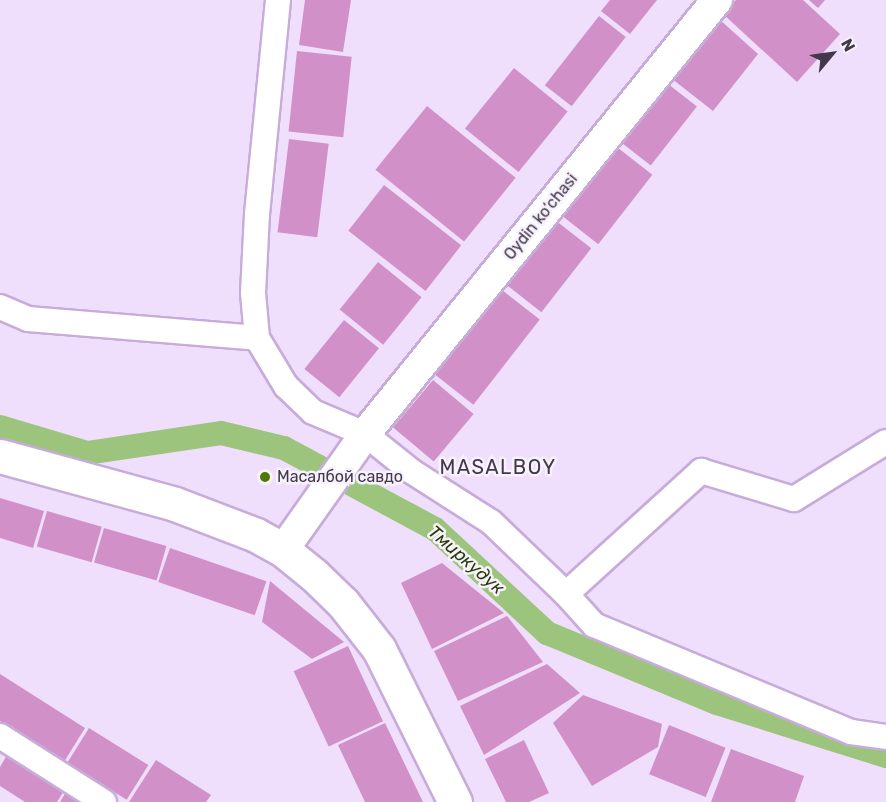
<!DOCTYPE html>
<html>
<head>
<meta charset="utf-8">
<style>
  body { margin:0 }
  #map { position:relative; width:886px; height:802px; overflow:hidden; background:#f0dffc; font-family:Rubik,sans-serif }
  div>[style] { position:absolute }
  .canal>* { height:24px; margin:-12px; padding:0 12px; transform-origin:12px; border-radius:12px; background:#9dc47c }
  .building>* { inset:0; background:#d191c8; transform-origin:0 0 }
  .roads { filter:drop-shadow(2px 0 #c7acda) drop-shadow(-2px 0 #c7acda) drop-shadow(0 2px #c7acda) drop-shadow(0 -2px #c7acda) }
  .minor>* { height:24px; margin:-12px; padding:0 12px; transform-origin:12px; border-radius:12px; background:#fff }
  .tertiary>* { height:30px; margin:-15px; padding:0 15px; transform-origin:15px; border-radius:15px; background:#fff }
  .secondary>* { height:33px; margin:-16.5px; padding:0 16.5px; transform-origin:16.5px; border-radius:16.5px; background:#fff }
  .dots>* { width:16px; height:16px; translate:-50% -50%; box-sizing:border-box; border:3px solid #f7f2fb; border-radius:50% }
  span { translate:-50% -50%; white-space:nowrap; text-align:center; line-height:1.15; -webkit-text-stroke:5px #f7f2fb; paint-order:stroke }
  .street-label { font-size:16px; color:#43384b }
  .poi-label { font-size:16px; color:#43384b }
  .left { translate:0 -50%; text-align:left }
  .water-label { font-size:18px; color:#273e0a; font-style:italic }
  .quarter-label { font-size:20px; color:#43384b; letter-spacing:1.5px }
  .north { position:absolute; left:802px; top:24px; width:60px; height:60px; -webkit-text-stroke:4px #f7f2fb; paint-order:stroke; rotate:61deg; font-size:16px; font-weight:700; line-height:24px; text-align:center; color:#43384b }
  .north::after { content:''; display:block; margin:auto; width:21px; height:27px; background:#43384b; clip-path:polygon(50% 0,100% 100%,50% 72%,0 100%) }
</style>
</head>
<body>
<div id="map">
  <div class="canal">
    <i style="left:0;top:427px;width:91px;rotate:16.6deg"></i>
    <i style="left:87px;top:453px;width:135px;rotate:-8.5deg"></i>
    <i style="left:221px;top:433px;width:65px;rotate:13.4deg"></i>
    <i style="left:284px;top:448px;width:171px;rotate:28.2deg"></i>
    <i style="left:435px;top:529px;width:153px;rotate:42.9deg"></i>
    <i style="left:547px;top:633px;width:184px;rotate:22.4deg"></i>
    <i style="left:717px;top:703px;width:177px;rotate:17.4deg"></i>
  </div>
  <div class="building">
    <i style="clip-path:polygon(305px 0,351px 0,343px 52px,299px 45px)"></i>
    <i style="clip-path:polygon(610px 0,657px 0,630px 34px,601px 11px)"></i>
    <i style="clip-path:polygon(736px 0,803px 0,840px 34px,797px 82px,723px 14px)"></i>
    <i style="clip-path:polygon(809px 0,825px 0,818px 8px)"></i>
    <i style="left:599px;top:16px;width:34px;height:88px;rotate:38deg"></i>
    <i style="clip-path:polygon(719px 19px,758px 54px,713px 111px,667px 75px)"></i>
    <i style="left:297px;top:51px;width:55px;height:81px;rotate:6deg"></i>
    <i style="left:514px;top:68px;width:69px;height:78px;rotate:39deg"></i>
    <i style="left:663px;top:80px;width:43px;height:75px;rotate:38deg"></i>
    <i style="left:427px;top:106px;width:114px;height:82px;rotate:39deg"></i>
    <i style="left:289px;top:139px;width:40px;height:94px;rotate:7deg"></i>
    <i style="left:613px;top:144px;width:50px;height:88px;rotate:38deg"></i>
    <i style="left:384px;top:185px;width:98px;height:58px;rotate:38deg"></i>
    <i style="left:555px;top:220px;width:46px;height:81px;rotate:38deg"></i>
    <i style="left:378px;top:262px;width:56px;height:61px;rotate:39deg"></i>
    <i style="left:502px;top:290px;width:48px;height:108px;rotate:38deg"></i>
    <i style="left:344px;top:320px;width:45px;height:63px;rotate:39deg"></i>
    <i style="left:433px;top:380px;width:53px;height:62px;rotate:40deg"></i>
    <i style="clip-path:polygon(0 498px,44px 511px,33px 548px,0 538px)"></i>
    <i style="left:47px;top:511px;width:57px;height:37px;rotate:16deg"></i>
    <i style="left:104px;top:528px;width:65px;height:36px;rotate:16deg"></i>
    <i style="left:170px;top:548px;width:102px;height:36px;rotate:19deg"></i>
    <i style="clip-path:polygon(442px 563px,504px 613px,432px 649px,401px 583px)"></i>
    <i style="clip-path:polygon(270px 581px,344px 642px,312px 659px,262px 622px)"></i>
    <i style="clip-path:polygon(507px 616px,543px 662px,458px 701px,434px 651px)"></i>
    <i style="left:348px;top:646px;width:83px;height:60px;rotate:65deg"></i>
    <i style="clip-path:polygon(547px 664px,580px 693px,484px 755px,460px 706px)"></i>
    <i style="clip-path:polygon(0 674px,85px 728px,64px 762px,0 721px)"></i>
    <i style="clip-path:polygon(583px 695px,662px 724px,658px 747px,592px 786px,553px 723px)"></i>
    <i style="clip-path:polygon(385px 723px,423px 802px,365px 802px,338px 745px)"></i>
    <i style="left:669px;top:725px;width:61px;height:53px;rotate:22deg"></i>
    <i style="left:89px;top:728px;width:70px;height:41px;rotate:32deg"></i>
    <i style="clip-path:polygon(524px 740px,549px 793px,529px 802px,506px 802px,485px 759px)"></i>
    <i style="clip-path:polygon(731px 749px,804px 776px,795px 802px,711px 802px)"></i>
    <i style="clip-path:polygon(7px 755px,64px 791px,57px 802px,25px 802px,0 786px,0 767px)"></i>
    <i style="clip-path:polygon(156px 760px,211px 795px,206px 802px,129px 802px)"></i>
    <i style="clip-path:polygon(66px 792px,81px 802px,60px 802px)"></i>
  </div>
  <div class="roads">
    <div class="minor">
      <i style="left:278px;top:0;width:215px;rotate:95.6deg"></i>
      <i style="left:257px;top:214px;width:79px;rotate:92.9deg"></i>
      <i style="left:253px;top:293px;width:45px;rotate:84.9deg"></i>
      <i style="left:257px;top:338px;width:56px;rotate:58.9deg"></i>
      <i style="left:286px;top:386px;width:37px;rotate:44deg"></i>
      <i style="left:313px;top:412px;width:56px;rotate:22.9deg"></i>
      <i style="left:365px;top:434px;width:59px;rotate:38.8deg"></i>
      <i style="left:411px;top:471px;width:95px;rotate:32.5deg"></i>
      <i style="left:491px;top:522px;width:104px;rotate:43.8deg"></i>
      <i style="left:566px;top:594px;width:42px;rotate:47.9deg"></i>
      <i style="left:594px;top:625px;width:278px;rotate:22.6deg"></i>
      <i style="left:851px;top:732px;width:35px;rotate:8deg"></i>
      <i style="left:0;top:307px;width:30px;rotate:23deg"></i>
      <i style="left:28px;top:319px;width:230px;rotate:4.7deg"></i>
      <i style="left:566px;top:594px;width:183px;rotate:-42.3deg"></i>
      <i style="left:701px;top:471px;width:97px;rotate:16.8deg"></i>
      <i style="left:794px;top:499px;width:108px;rotate:-31.8deg"></i>
      <i style="left:0;top:736px;width:123px;rotate:32.4deg"></i>
    </div>
    <div class="tertiary">
      <i style="left:283px;top:550px;width:142px;rotate:-54.7deg"></i>
      <i style="left:365px;top:434px;width:559px;rotate:-50.96deg"></i>
    </div>
    <div class="secondary">
      <i style="left:0;top:456px;width:181px;rotate:15.3deg"></i>
      <i style="left:175px;top:504px;width:87px;rotate:20.9deg"></i>
      <i style="left:256px;top:535px;width:31px;rotate:29deg"></i>
      <i style="left:283px;top:550px;width:40px;rotate:39deg"></i>
      <i style="left:314px;top:575px;width:40px;rotate:44deg"></i>
      <i style="left:343px;top:603px;width:58px;rotate:52deg"></i>
      <i style="left:379px;top:649px;width:171px;rotate:63.6deg"></i>
    </div>
  </div>
  <div class="dots">
    <i style="left:265px;top:477px;background:#4b7a00"></i>
  </div>
  <div class="street-label">
    <span style="left:541px;top:217px;rotate:-51deg">Oydin ko‘chasi</span>
  </div>
  <div class="poi-label">
    <span class="left" style="left:277px;top:477px">Масалбой савдо</span>
  </div>
  <div class="water-label">
    <span style="left:466px;top:560px;rotate:41deg">Тмиркудук</span>
  </div>
  <div class="quarter-label">
    <span style="left:498px;top:467px">MASALBOY</span>
  </div>
  <div class="north">N</div>
</div>
</body>
</html>
